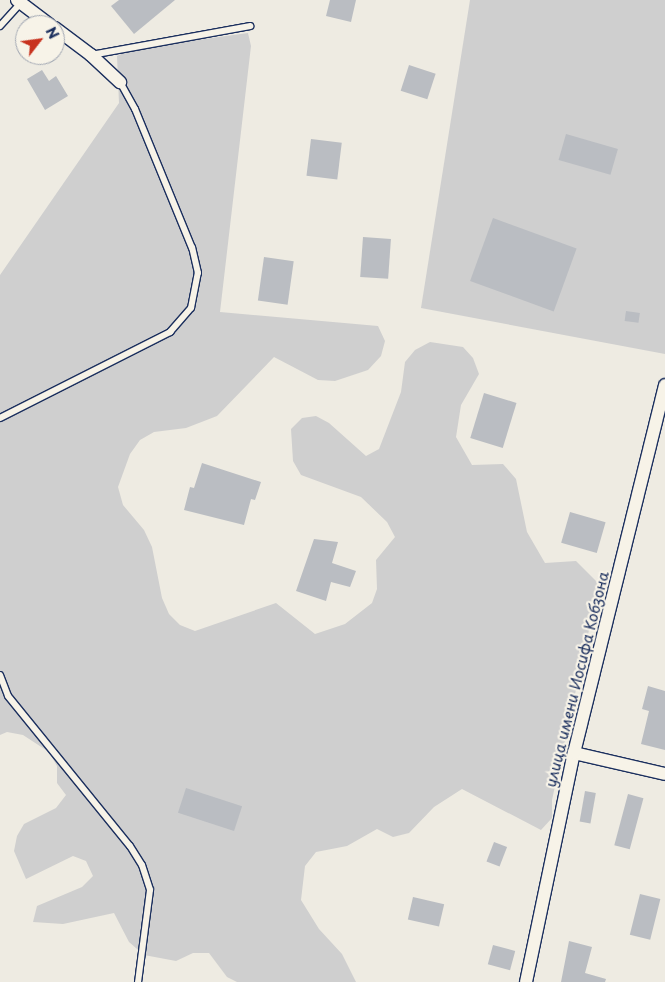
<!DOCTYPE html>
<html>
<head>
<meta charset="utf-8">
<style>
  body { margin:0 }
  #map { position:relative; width:665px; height:982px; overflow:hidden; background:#eeebe2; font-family:"Playpen Sans",sans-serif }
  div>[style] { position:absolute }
  .green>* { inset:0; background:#cfcfcf }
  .building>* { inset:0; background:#babdc2; transform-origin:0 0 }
  .roads { filter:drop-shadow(1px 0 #1b2f5e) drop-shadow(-1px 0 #1b2f5e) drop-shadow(0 1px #1b2f5e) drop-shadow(0 -1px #1b2f5e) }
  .lane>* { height:6px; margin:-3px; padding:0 3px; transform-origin:3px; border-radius:3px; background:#f7f3e8 }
  .street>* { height:12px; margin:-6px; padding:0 6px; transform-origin:6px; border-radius:6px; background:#f7f3e8 }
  span { translate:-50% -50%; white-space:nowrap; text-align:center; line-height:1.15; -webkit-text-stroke:4.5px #f7f3e8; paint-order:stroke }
  .street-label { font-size:15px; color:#1b2f5e }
  .north { position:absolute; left:15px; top:15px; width:50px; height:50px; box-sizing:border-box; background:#f7f3e8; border:1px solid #9fa5b1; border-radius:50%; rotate:60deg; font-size:14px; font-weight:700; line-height:20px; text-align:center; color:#1b2f5e }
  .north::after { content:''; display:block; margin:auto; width:18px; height:22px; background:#c8321e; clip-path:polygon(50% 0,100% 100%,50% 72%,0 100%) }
</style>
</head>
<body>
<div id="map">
  <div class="green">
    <i style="clip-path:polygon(470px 0,665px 0,665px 354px,421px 308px)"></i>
    <i style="clip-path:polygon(248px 33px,251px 46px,220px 312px,378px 326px,385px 341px,381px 356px,368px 370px,335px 381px,318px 380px,274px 357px,217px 416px,186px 428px,154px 432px,140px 440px,130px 454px,118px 487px,123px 505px,144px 530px,152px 547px,162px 598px,169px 614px,180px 625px,195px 631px,276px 603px,315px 634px,345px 624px,372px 603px,377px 589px,376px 560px,395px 537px,387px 522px,361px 497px,301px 475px,293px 461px,291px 429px,302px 418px,316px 416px,329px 423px,366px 456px,379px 449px,401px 392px,405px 362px,415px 350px,430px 342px,463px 347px,473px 358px,479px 374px,461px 405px,456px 437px,472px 465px,503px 464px,516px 479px,527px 532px,545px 563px,576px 561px,599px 584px,552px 800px,552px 818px,541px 830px,462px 789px,434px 807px,409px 833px,393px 837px,377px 829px,347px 846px,316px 852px,305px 866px,301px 900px,319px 929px,342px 954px,356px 982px,237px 982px,227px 977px,209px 953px,193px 953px,176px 961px,144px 955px,129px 942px,114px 913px,63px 924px,33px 922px,37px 906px,82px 887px,93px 876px,86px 861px,73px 856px,26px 879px,14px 851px,17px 836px,24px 824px,56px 808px,66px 795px,57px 783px,57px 766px,49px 752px,23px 735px,7px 732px,0 735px,0 275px,119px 103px,117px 56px,132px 49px)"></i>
  </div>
  <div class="building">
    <i style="clip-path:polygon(119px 0,175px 0,134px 34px,111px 6px)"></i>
    <i style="clip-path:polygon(330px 0,356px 0,351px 22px,326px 16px)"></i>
    <i style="left:409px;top:65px;width:28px;height:27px;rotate:18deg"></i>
    <i style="clip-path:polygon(42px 70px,49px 81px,56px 76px,68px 96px,45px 110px,27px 79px)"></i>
    <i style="left:566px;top:134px;width:54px;height:27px;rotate:16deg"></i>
    <i style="left:311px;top:139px;width:31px;height:37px;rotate:7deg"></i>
    <i style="left:493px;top:218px;width:89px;height:67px;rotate:20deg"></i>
    <i style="left:363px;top:237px;width:28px;height:40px;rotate:4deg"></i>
    <i style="left:264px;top:257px;width:30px;height:44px;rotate:8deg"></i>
    <i style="left:626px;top:311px;width:14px;height:10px;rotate:8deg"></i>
    <i style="left:484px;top:393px;width:34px;height:47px;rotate:17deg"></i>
    <i style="clip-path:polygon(202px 463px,261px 482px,255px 500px,251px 499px,244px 525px,184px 510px,190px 487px,194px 488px)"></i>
    <i style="left:570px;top:512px;width:37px;height:32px;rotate:16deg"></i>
    <i style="clip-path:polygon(314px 539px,338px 542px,332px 563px,356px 571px,350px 587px,331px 582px,326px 601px,296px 591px)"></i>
    <i style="clip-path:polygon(648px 686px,665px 691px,665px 750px,641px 744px,649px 711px,642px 709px)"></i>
    <i style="left:186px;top:788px;width:59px;height:26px;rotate:18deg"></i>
    <i style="left:585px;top:791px;width:11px;height:31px;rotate:10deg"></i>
    <i style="left:628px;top:794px;width:16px;height:53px;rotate:15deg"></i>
    <i style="left:494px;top:842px;width:14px;height:21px;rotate:21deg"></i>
    <i style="left:640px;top:894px;width:21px;height:42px;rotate:14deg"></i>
    <i style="left:413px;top:897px;width:32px;height:23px;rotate:13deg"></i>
    <i style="clip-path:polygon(569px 941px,592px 947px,585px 973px,606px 979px,605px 982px,561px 982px)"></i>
    <i style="left:493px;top:945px;width:23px;height:20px;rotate:15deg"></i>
  </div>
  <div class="roads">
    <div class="lane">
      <i style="left:0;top:26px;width:31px;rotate:-48deg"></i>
      <i style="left:91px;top:55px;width:162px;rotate:-10.3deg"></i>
      <i style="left:0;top:418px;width:191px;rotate:-26.8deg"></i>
      <i style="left:170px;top:332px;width:32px;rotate:-49deg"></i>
      <i style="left:191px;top:308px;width:36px;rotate:-79deg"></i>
      <i style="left:198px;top:273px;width:26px;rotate:-103deg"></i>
      <i style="left:192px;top:248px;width:150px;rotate:-112.3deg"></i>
      <i style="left:135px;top:109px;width:31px;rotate:-119deg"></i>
      <i style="left:0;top:675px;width:22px;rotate:69deg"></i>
      <i style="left:8px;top:696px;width:193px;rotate:50.9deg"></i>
      <i style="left:130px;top:846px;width:22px;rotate:58deg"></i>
      <i style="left:142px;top:865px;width:26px;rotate:72deg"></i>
      <i style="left:150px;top:890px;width:93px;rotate:97.4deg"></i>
    </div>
    <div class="street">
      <i style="left:17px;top:0;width:41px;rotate:37.1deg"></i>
      <i style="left:55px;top:28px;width:45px;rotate:36.9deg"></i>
      <i style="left:91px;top:55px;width:40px;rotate:43deg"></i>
      <i style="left:574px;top:753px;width:93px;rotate:13deg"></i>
      <i style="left:526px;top:982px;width:234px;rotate:-78.2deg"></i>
      <i style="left:574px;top:753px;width:379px;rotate:-76.1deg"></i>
    </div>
  </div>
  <div class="street-label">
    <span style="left:576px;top:679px;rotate:-76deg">улица имени Иосифа Кобзона</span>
  </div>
  <div class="north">N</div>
</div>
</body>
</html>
